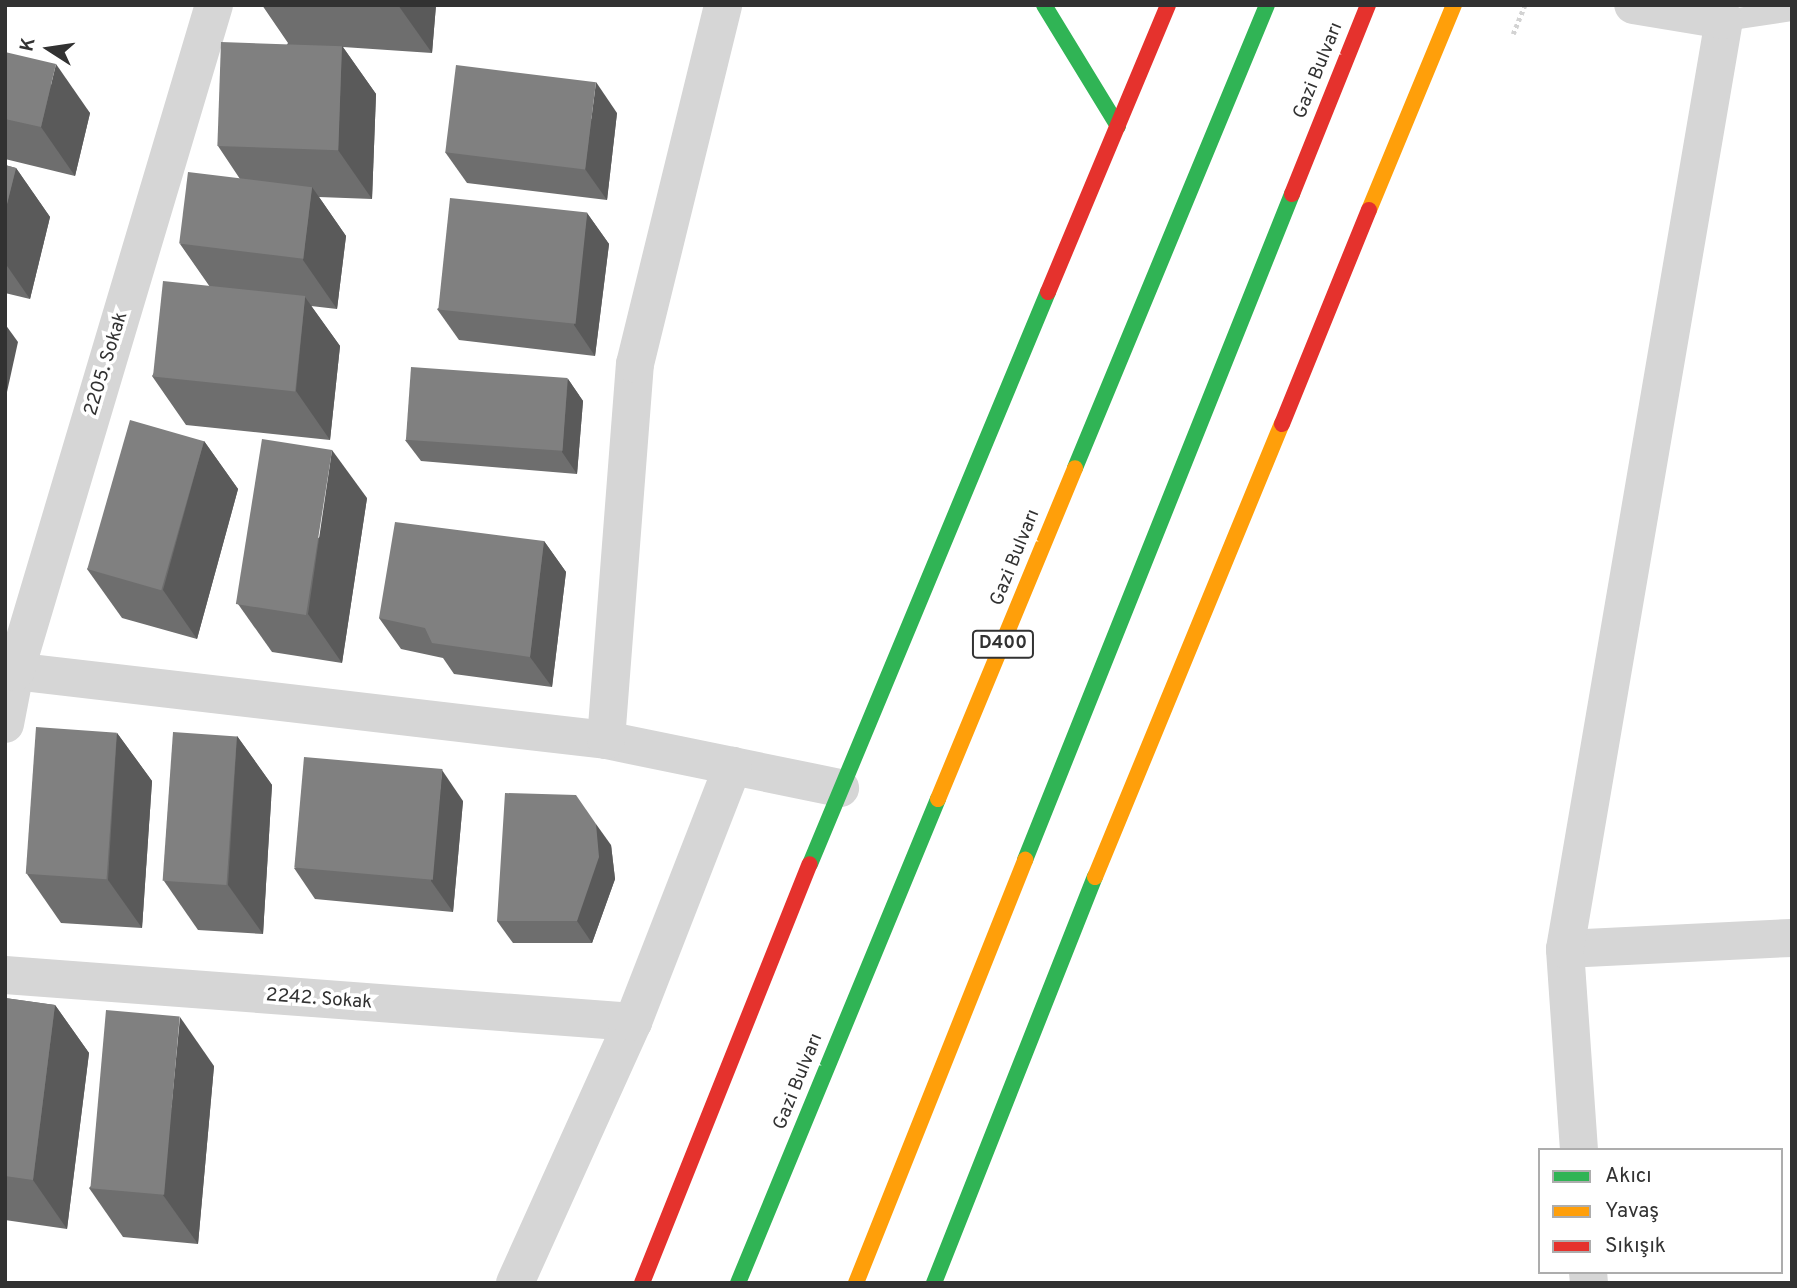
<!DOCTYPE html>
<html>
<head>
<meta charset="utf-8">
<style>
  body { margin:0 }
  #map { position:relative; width:1797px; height:1288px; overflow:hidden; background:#fff; font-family:Overpass,sans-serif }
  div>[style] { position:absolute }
  .path>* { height:4.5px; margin-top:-2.25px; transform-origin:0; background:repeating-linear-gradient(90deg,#d3d3d3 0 3.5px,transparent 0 7px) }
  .lane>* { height:21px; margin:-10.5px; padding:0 10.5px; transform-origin:10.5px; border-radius:10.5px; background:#d6d6d6 }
  .street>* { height:38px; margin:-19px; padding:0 19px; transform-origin:19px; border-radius:19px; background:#d6d6d6 }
  .fast>* { height:16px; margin:-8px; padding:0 8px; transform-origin:8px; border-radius:8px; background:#30b455 }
  .slow>* { height:16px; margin:-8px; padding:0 8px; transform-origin:8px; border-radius:8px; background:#ff9f0a }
  .jam>* { height:16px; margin:-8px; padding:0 8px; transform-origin:8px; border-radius:8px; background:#e5322d }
  .wall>* { inset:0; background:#6e6e6e }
  .shaded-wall>* { inset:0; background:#5a5a5a }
  .building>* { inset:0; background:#808080; transform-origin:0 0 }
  span { translate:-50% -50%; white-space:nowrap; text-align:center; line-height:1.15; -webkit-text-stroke:7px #fff; paint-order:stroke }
  .shield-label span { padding:2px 5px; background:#fff; border:2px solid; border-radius:5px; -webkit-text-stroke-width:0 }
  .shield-label { font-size:18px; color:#323232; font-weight:700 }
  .street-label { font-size:19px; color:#323232 }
  .frame { position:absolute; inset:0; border:7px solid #323232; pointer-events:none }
  .legend { position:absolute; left:1538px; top:1148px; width:245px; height:126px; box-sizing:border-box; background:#fff; border:2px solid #adadad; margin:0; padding:9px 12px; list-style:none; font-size:21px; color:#323232 }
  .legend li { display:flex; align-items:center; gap:14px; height:35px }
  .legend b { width:35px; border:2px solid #adadad }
  .north { position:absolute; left:14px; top:14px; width:70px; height:70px; -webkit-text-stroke:5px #fff; paint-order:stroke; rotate:282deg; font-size:19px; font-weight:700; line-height:28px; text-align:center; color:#323232 }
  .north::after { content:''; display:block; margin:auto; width:24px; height:32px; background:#323232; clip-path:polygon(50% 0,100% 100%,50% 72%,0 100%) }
</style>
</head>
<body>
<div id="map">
  <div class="path">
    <i style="left:1513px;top:34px;width:31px;rotate:-68deg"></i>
  </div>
  <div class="lane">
    <i style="left:1724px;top:20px;width:69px;rotate:-8.4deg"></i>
  </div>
  <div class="street">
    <i style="left:5px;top:670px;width:605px;rotate:6.64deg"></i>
    <i style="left:606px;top:740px;width:239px;rotate:11.6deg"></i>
    <i style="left:5px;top:724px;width:53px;rotate:-79.1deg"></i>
    <i style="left:15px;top:672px;width:696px;rotate:-73.39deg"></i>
    <i style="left:606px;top:740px;width:377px;rotate:-85.6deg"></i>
    <i style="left:635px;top:364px;width:370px;rotate:-76.2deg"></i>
    <i style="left:1565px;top:949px;width:227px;rotate:-2.8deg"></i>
    <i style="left:5px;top:975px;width:630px;rotate:4.28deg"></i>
    <i style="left:1579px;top:1150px;width:201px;rotate:-94deg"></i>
    <i style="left:1565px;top:949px;width:943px;rotate:-80.29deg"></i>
    <i style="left:1724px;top:20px;width:92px;rotate:-170.6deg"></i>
    <i style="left:1588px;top:1272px;width:11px;rotate:85deg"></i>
    <i style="left:515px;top:1283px;width:286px;rotate:-65.7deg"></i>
    <i style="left:633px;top:1022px;width:275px;rotate:-68.7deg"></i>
  </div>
  <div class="fast">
    <i style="left:1044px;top:5px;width:142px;rotate:58.6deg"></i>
    <i style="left:1075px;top:468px;width:501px;rotate:-67.48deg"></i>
    <i style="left:1025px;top:860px;width:718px;rotate:-68.15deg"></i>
    <i style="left:810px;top:864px;width:620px;rotate:-67.41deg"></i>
    <i style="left:738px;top:1283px;width:524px;rotate:-67.55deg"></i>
    <i style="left:934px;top:1283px;width:437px;rotate:-68.4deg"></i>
  </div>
  <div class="slow">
    <i style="left:1369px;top:210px;width:222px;rotate:-67.5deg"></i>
    <i style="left:938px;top:799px;width:358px;rotate:-67.5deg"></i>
    <i style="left:1095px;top:877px;width:490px;rotate:-67.6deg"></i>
    <i style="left:856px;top:1283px;width:456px;rotate:-68.2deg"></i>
  </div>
  <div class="jam">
    <i style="left:1292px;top:194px;width:204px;rotate:-68.1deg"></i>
    <i style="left:1048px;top:292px;width:311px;rotate:-67.3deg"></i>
    <i style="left:1282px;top:424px;width:231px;rotate:-67.9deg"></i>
    <i style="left:642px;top:1283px;width:451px;rotate:-68.2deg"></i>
  </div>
  <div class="wall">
    <i style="clip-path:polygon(262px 5px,436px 5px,432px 53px,343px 47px,376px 94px,372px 199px,319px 197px,346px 236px,337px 309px,311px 306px,340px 346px,330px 440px,186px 425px,152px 376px,210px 287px,180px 244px,240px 179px,218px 146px,288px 43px)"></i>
    <i style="clip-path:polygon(5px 52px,90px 113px,75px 176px,5px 159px)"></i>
    <i style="clip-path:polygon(617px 113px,607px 200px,467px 183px,445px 152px)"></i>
    <i style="clip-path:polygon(5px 165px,16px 168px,50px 217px,30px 299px,5px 293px)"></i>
    <i style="clip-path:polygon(587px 213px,609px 244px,595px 356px,459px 340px,437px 309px)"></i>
    <i style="clip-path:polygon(568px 379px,583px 401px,577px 474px,421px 461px,405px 440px)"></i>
    <i style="clip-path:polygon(204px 441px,238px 489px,197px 639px,122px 618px,87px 569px)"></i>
    <i style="clip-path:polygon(367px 498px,342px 663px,272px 652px,238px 604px)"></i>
    <i style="clip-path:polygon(544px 541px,566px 572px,552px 687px,454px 674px,443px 658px,401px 649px,379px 618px)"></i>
    <i style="clip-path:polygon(117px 733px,152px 781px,142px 928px,61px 923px,27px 874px)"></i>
    <i style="clip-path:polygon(237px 736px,272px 785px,263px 934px,198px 930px,164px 881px)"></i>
    <i style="clip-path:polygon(463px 801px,453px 912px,315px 899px,294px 868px)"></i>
    <i style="clip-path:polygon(611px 845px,615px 879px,592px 943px,513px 943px,497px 921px)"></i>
    <i style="clip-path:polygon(5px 998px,55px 1005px,89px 1053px,67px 1229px,5px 1220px)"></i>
    <i style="clip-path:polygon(214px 1066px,198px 1244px,123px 1237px,89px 1188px)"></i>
  </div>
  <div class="shaded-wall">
    <i style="clip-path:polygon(398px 5px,436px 5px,432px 53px)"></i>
    <i style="clip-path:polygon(342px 46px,376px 94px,372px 199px,338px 150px)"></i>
    <i style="clip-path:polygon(56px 64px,90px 113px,75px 176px,41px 127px)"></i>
    <i style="clip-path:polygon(596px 82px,617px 113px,607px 200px,585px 169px)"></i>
    <i style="clip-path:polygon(16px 168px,50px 217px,30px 299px,5px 263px,5px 212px)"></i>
    <i style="clip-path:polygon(312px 187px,346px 236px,337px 309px,303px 260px)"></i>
    <i style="clip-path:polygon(587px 213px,609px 244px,595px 356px,574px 325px)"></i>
    <i style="clip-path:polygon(305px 297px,340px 346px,330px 440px,296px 391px)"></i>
    <i style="clip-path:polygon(5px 324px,18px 342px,5px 401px)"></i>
    <i style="clip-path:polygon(568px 379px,583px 401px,577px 474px,562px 452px)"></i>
    <i style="clip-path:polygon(204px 441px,238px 489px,197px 639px,163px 590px)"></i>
    <i style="clip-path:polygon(332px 450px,367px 498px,342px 663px,308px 614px)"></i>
    <i style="clip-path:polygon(544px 541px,566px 572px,552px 687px,530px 657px)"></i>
    <i style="clip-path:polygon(117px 733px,152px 781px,142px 928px,108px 880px)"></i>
    <i style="clip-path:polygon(237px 736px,272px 785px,263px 934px,228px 885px)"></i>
    <i style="clip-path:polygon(442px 770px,463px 801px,453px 912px,431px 881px)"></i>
    <i style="clip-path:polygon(596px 824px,611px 845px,615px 879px,592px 943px,577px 921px)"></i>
    <i style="clip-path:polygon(55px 1005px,89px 1053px,67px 1229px,33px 1180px)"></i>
    <i style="clip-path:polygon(180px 1017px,214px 1066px,198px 1244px,163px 1195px)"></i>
  </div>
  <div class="building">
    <i style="left:221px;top:42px;width:121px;height:104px;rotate:2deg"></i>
    <i style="clip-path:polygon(5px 52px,56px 64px,41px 127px,5px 119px)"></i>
    <i style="left:456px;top:65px;width:141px;height:88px;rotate:7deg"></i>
    <i style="clip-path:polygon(5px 165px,16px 168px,5px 212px)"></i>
    <i style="left:188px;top:172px;width:125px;height:72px;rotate:7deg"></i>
    <i style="left:450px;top:198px;width:138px;height:112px;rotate:6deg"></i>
    <i style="left:163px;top:281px;width:143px;height:96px;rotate:6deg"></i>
    <i style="left:411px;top:367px;width:157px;height:73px;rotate:4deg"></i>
    <i style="left:130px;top:420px;width:77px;height:155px;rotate:16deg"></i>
    <i style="left:262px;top:439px;width:71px;height:167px;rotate:9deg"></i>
    <i style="clip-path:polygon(395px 522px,544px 541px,530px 657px,432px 643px,425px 628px,379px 618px)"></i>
    <i style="left:36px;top:727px;width:81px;height:147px;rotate:4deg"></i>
    <i style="left:173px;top:732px;width:64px;height:149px;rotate:4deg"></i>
    <i style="left:304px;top:757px;width:139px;height:111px;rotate:5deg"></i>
    <i style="clip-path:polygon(505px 793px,576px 795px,596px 824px,599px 857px,577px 921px,497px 921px)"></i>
    <i style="clip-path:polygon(5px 998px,55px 1005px,33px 1180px,5px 1176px)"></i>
    <i style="left:106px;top:1010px;width:74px;height:179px;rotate:5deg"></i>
  </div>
  <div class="shield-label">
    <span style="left:1003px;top:644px">D400</span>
  </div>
  <div class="street-label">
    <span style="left:1319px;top:71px;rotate:-68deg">Gazi Bulvarı</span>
    <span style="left:107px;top:364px;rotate:-73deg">2205. Sokak</span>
    <span style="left:1016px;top:558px;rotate:-68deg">Gazi Bulvarı</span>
    <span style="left:319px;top:1000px;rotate:4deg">2242. Sokak</span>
    <span style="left:799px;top:1082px;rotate:-68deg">Gazi Bulvarı</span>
  </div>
  <div class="frame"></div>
  <ul class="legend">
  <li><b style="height:9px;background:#30b455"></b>Akıcı</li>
  <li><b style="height:9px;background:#ff9f0a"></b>Yavaş</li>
  <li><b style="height:9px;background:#e5322d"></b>Sıkışık</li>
  </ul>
  <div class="north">K</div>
</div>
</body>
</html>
